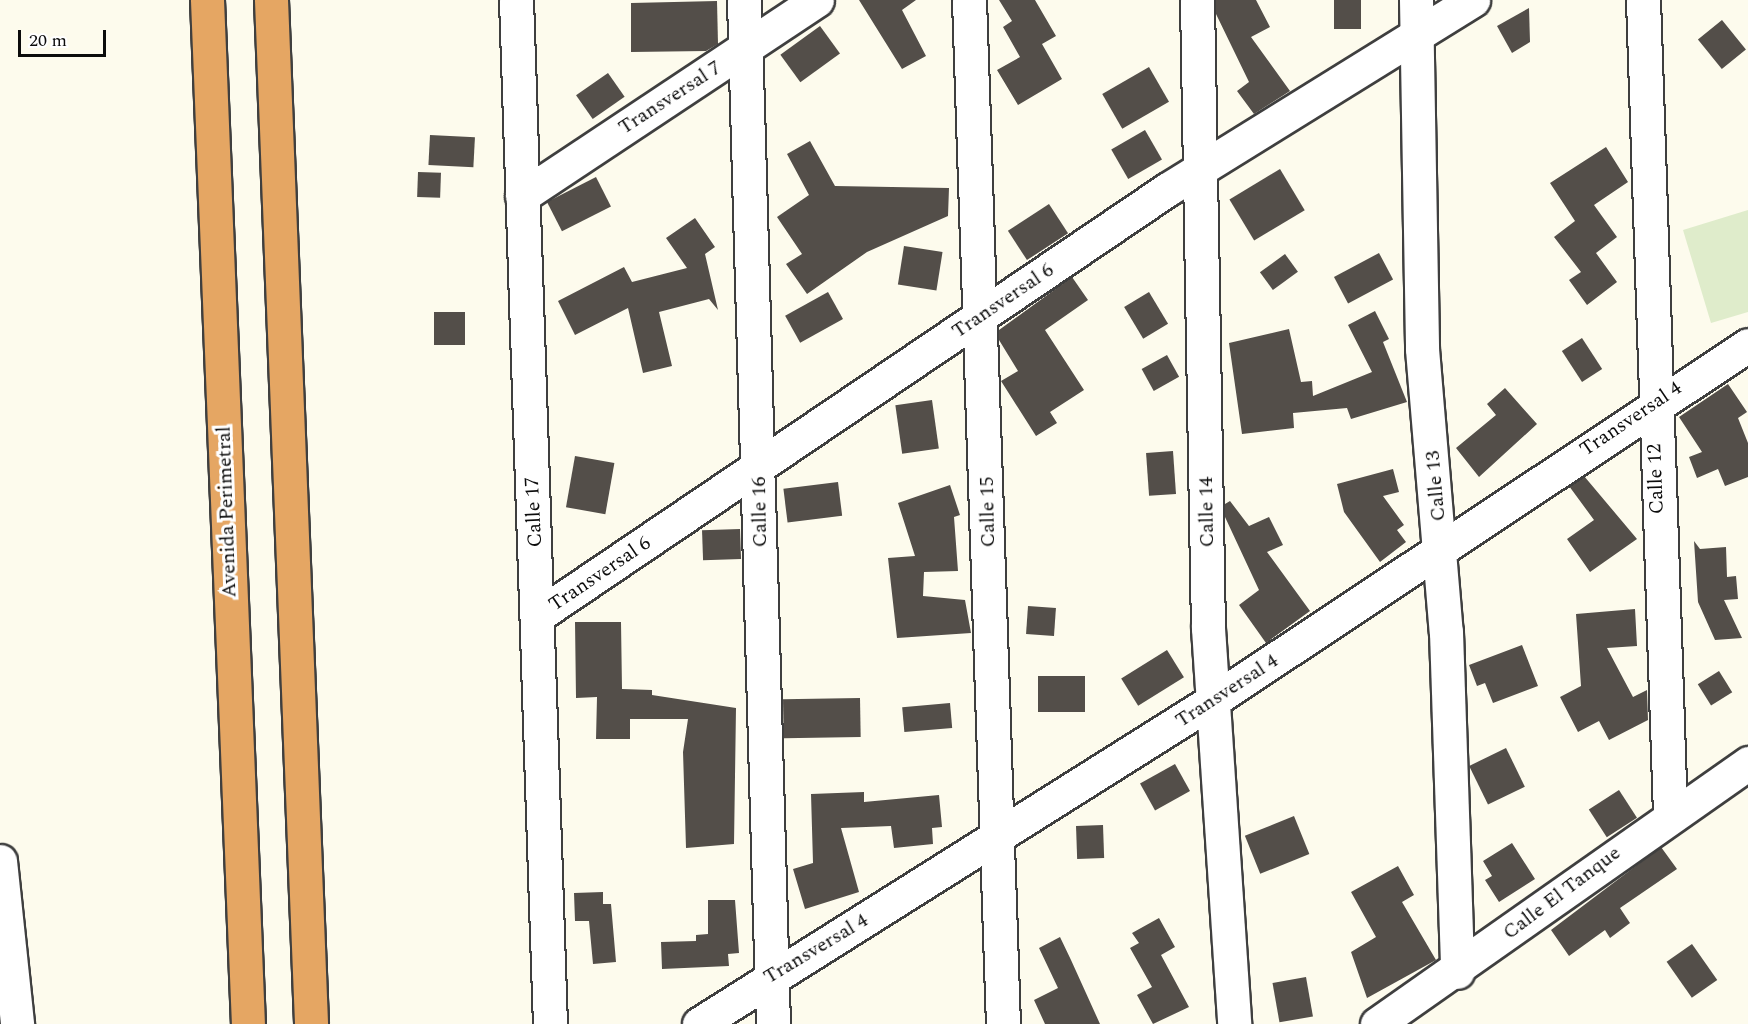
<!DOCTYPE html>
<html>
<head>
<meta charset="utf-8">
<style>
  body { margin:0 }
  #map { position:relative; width:1748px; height:1024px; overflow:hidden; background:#fdfbed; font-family:Spectral,serif }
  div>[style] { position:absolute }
  .pitch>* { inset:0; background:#dfeccb }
  .building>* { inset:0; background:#534e49; transform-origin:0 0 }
  .roads { filter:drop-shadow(2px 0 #3f3f3f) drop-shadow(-2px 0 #3f3f3f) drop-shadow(0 2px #3f3f3f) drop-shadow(0 -2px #3f3f3f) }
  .street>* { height:33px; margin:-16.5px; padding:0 16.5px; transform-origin:16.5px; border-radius:16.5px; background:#fff }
  .highway>* { height:33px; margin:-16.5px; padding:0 16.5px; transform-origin:16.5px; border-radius:16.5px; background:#e5a663 }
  span { translate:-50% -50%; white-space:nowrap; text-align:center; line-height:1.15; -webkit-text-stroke:6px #fff; paint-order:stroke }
  .street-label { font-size:20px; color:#0c0c0c }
  .scale { position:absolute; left:18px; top:30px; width:88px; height:27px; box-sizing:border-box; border:3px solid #0c0c0c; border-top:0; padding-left:8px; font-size:18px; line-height:21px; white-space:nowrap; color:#0c0c0c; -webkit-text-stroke:4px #fff; paint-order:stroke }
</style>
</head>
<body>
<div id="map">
  <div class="pitch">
    <i style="clip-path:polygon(1748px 210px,1748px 312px,1711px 323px,1683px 230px)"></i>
  </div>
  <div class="building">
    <i style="clip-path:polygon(859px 0,916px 0,902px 10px,926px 56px,902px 69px)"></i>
    <i style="clip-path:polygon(999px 0,1035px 0,1056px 36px,1042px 44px,1062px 79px,1018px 105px,997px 70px,1020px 57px,1003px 27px,1012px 21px)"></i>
    <i style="clip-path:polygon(1216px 0,1256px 0,1270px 27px,1251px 37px,1290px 91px,1254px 114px,1237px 91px,1249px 82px,1216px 14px)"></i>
    <i style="left:1334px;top:0;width:27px;height:29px"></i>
    <i style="clip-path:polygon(717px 1px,718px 44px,706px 51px,631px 52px,631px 3px)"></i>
    <i style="clip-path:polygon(1529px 8px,1530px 42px,1512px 53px,1497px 26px)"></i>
    <i style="left:1722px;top:20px;width:38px;height:31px;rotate:51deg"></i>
    <i style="left:820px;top:26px;width:34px;height:49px;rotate:54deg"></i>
    <i style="left:1149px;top:67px;width:40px;height:54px;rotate:60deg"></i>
    <i style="left:608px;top:73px;width:29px;height:39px;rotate:55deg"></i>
    <i style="left:1145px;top:130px;width:34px;height:39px;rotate:60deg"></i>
    <i style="left:430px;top:135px;width:45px;height:30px;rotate:3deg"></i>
    <i style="clip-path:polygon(810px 141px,835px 186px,949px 188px,948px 216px,867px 252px,807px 294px,786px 264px,802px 254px,777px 217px,809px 195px,787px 154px)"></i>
    <i style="clip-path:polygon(1606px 147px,1628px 182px,1594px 205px,1617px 237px,1596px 253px,1617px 282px,1587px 305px,1569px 280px,1581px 272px,1554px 237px,1575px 221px,1550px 183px)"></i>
    <i style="left:1280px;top:169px;width:48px;height:59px;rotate:59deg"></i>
    <i style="left:418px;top:172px;width:23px;height:25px;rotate:2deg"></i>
    <i style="left:596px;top:177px;width:33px;height:55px;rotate:63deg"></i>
    <i style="left:1049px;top:204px;width:35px;height:49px;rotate:57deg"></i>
    <i style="clip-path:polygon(695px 218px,715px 247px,705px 254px,718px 310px,709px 299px,659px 312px,672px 366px,643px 373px,628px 308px,575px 335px,558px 301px,624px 267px,632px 282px,687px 268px,666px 238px)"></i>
    <i style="left:904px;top:246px;width:39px;height:39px;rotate:9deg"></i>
    <i style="left:1379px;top:253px;width:30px;height:51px;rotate:62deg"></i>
    <i style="left:1285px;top:254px;width:22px;height:31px;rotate:54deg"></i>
    <i style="clip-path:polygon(1072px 277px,1088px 300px,1045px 330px,1084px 390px,1050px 412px,1057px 423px,1036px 436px,1001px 381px,1018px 371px,999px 340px,999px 330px)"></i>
    <i style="left:828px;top:292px;width:31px;height:49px;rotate:61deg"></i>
    <i style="left:1149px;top:292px;width:37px;height:29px;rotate:59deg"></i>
    <i style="clip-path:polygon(1375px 311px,1389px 339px,1383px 342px,1407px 402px,1351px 419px,1347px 408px,1293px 413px,1294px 428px,1242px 434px,1229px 343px,1289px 329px,1301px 382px,1312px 381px,1313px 396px,1372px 372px,1348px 325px)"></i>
    <i style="left:434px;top:312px;width:31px;height:33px"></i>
    <i style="left:1582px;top:338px;width:37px;height:24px;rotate:57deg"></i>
    <i style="left:1167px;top:355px;width:25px;height:29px;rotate:61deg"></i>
    <i style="clip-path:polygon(1728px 384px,1747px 412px,1738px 418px,1748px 443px,1748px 477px,1725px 486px,1718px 469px,1697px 478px,1689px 457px,1702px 452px,1679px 417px)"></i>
    <i style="clip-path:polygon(1505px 388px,1537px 424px,1479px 477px,1456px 448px,1496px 415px,1487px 404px)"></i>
    <i style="left:932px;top:400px;width:49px;height:37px;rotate:82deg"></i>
    <i style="left:1173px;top:451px;width:43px;height:27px;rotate:86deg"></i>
    <i style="left:575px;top:456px;width:40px;height:52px;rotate:10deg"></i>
    <i style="clip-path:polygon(1393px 469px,1399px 492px,1383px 496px,1404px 525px,1397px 530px,1406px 542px,1380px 562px,1344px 512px,1337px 484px)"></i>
    <i style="clip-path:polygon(1584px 476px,1637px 539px,1590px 572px,1567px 539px,1594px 520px,1569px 486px)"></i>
    <i style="left:838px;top:482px;width:34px;height:55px;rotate:83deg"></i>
    <i style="clip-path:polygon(950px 485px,960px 515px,954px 517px,958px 571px,924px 572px,923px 596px,965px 600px,971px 633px,897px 638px,888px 558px,915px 556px,898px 503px)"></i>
    <i style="clip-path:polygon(1230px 501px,1249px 526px,1269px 517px,1283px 545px,1267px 552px,1310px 611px,1266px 643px,1239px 605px,1259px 590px,1225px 517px,1225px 504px)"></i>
    <i style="left:740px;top:529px;width:30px;height:38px;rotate:88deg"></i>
    <i style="clip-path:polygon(1694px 541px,1700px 549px,1726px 547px,1727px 577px,1736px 576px,1738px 599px,1724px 600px,1742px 638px,1715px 640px,1698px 602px)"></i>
    <i style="left:1028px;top:606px;width:28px;height:28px;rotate:4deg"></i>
    <i style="clip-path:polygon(1635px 609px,1637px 646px,1607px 648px,1633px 697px,1647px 690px,1648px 720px,1609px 740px,1599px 721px,1578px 732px,1560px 697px,1581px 686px,1576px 614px)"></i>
    <i style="clip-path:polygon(575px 622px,621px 622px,622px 689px,652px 690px,652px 695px,736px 708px,734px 844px,686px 848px,683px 752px,688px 719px,630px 719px,630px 739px,596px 739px,597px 697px,576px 698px)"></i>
    <i style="clip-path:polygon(1522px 645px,1538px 686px,1493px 703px,1485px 683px,1477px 686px,1469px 665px)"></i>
    <i style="left:1167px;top:650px;width:32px;height:54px;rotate:58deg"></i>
    <i style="left:1719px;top:671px;width:25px;height:25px;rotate:58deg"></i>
    <i style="left:1038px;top:676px;width:47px;height:36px"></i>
    <i style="left:860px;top:698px;width:39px;height:77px;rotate:89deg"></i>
    <i style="left:950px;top:703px;width:25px;height:48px;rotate:85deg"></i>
    <i style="left:1506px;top:748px;width:43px;height:41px;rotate:64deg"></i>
    <i style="left:1175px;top:764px;width:31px;height:40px;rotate:61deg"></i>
    <i style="left:1619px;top:790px;width:33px;height:36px;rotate:57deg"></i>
    <i style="clip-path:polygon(864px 792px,864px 802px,939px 795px,942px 827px,932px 828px,933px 844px,894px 848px,891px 826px,841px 828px,859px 892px,805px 909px,793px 869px,813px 863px,811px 794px)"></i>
    <i style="left:1294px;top:816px;width:41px;height:53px;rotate:68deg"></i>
    <i style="left:1103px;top:825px;width:33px;height:27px;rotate:88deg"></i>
    <i style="clip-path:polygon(1512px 843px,1535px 879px,1499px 902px,1485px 880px,1492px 876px,1483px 861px)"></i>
    <i style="clip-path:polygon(1661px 847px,1677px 869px,1620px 908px,1630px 923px,1610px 938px,1605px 930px,1569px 956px,1551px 930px)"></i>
    <i style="clip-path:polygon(1398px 866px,1414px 895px,1402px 902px,1436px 960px,1367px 998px,1351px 952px,1376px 937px,1351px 892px)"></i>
    <i style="clip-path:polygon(603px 892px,603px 904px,611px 904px,616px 962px,593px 964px,589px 921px,575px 921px,574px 893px)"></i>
    <i style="clip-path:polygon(708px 900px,735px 900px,739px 953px,728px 954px,729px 966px,662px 969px,661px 942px,696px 941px,696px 935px,708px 934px)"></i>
    <i style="clip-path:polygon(1159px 918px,1175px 947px,1161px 955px,1189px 1007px,1153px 1024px,1137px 995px,1152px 987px,1130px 948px,1139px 943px,1132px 933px)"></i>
    <i style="clip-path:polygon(1060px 937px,1071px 960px,1100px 1024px,1045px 1024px,1034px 1000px,1058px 988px,1039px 948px)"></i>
    <i style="left:1692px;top:944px;width:44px;height:31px;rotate:55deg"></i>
    <i style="left:1306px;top:977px;width:40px;height:34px;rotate:80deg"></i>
  </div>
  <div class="roads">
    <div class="street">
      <i style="left:516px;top:0;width:1025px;rotate:88.1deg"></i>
      <i style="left:744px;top:0;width:1024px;rotate:88.38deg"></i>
      <i style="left:969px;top:0;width:1025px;rotate:88.1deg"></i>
      <i style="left:1197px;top:0;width:628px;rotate:89deg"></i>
      <i style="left:1208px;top:628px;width:397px;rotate:86.2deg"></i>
      <i style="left:1416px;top:0;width:349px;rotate:89deg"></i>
      <i style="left:1422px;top:349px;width:284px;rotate:85.2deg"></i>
      <i style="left:1446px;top:632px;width:340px;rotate:88.1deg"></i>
      <i style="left:1643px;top:0;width:815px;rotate:88.1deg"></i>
      <i style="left:522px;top:196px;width:354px;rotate:-33.6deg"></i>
      <i style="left:540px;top:614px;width:758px;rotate:-34.09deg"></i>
      <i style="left:1168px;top:189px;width:359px;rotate:-31.8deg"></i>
      <i style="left:0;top:861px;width:164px;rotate:84deg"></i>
      <i style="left:699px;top:1024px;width:606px;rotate:-32.2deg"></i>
      <i style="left:1212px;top:701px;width:643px;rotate:-33.59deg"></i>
      <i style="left:1377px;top:1024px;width:454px;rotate:-35.1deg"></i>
    </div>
    <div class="highway">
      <i style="left:207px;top:0;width:1025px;rotate:87.71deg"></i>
      <i style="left:271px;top:0;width:1025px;rotate:87.76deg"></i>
    </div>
  </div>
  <div class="street-label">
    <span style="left:670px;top:98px;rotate:-33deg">Transversal 7</span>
    <span style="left:1003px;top:301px;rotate:-34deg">Transversal 6</span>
    <span style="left:1631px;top:419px;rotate:-34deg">Transversal 4</span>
    <span style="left:1656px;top:479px;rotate:-92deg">Calle 12</span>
    <span style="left:1436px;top:486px;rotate:-95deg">Calle 13</span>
    <span style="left:227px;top:512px;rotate:-92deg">Avenida Perimetral</span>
    <span style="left:534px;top:512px;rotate:-93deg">Calle 17</span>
    <span style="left:760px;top:512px;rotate:-91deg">Calle 16</span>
    <span style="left:988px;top:512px;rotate:-91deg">Calle 15</span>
    <span style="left:1207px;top:512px;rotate:-91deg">Calle 14</span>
    <span style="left:600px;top:574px;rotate:-34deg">Transversal 6</span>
    <span style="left:1227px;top:691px;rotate:-33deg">Transversal 4</span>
    <span style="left:1562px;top:893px;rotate:-37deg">Calle El Tanque</span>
    <span style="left:816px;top:949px;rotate:-31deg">Transversal 4</span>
  </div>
  <div class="scale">20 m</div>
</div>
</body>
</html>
